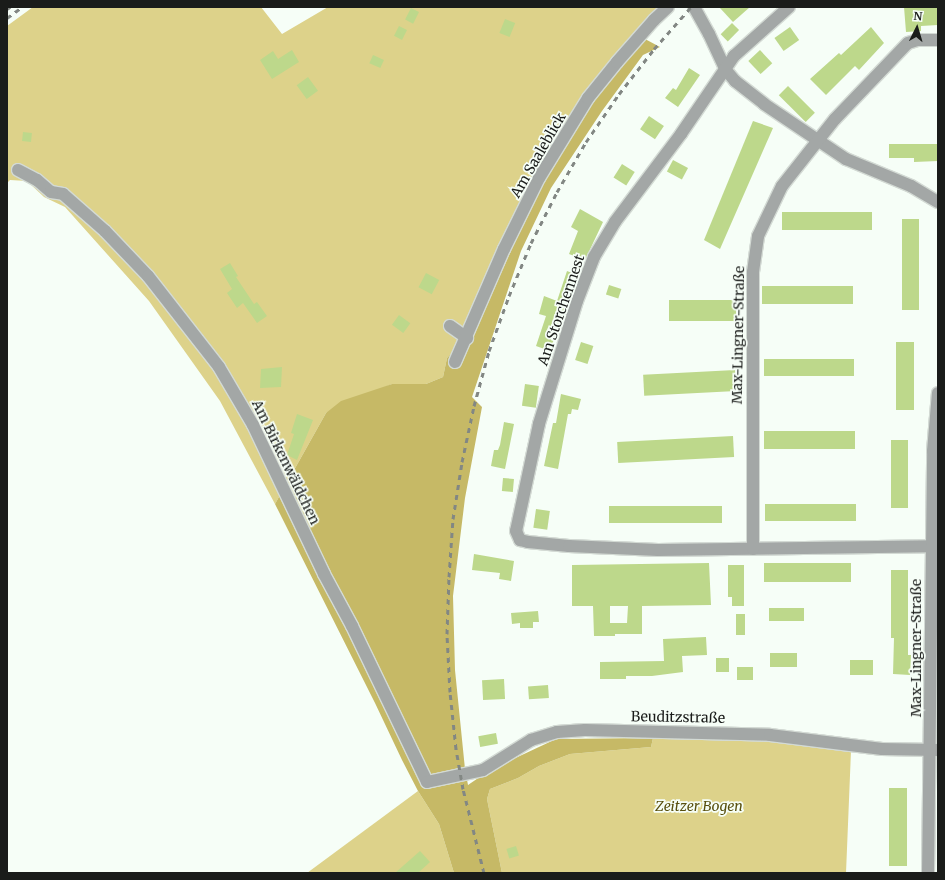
<!DOCTYPE html>
<html>
<head>
<meta charset="utf-8">
<style>
  body { margin:0 }
  #map { position:relative; width:945px; height:880px; overflow:hidden; background:#f6fef7; font-family:Merriweather,serif }
  div>[style] { position:absolute }
  .green>* { inset:0; background:#ddd28a }
  .forest>* { inset:0; background:#c6b966 }
  .building>* { inset:0; background:#bdd88b; transform-origin:0 0 }
  .roads { filter:drop-shadow(1px 0 #d3dad4) drop-shadow(-1px 0 #d3dad4) drop-shadow(0 1px #d3dad4) drop-shadow(0 -1px #d3dad4) }
  .street>* { height:12px; margin:-6px; padding:0 6px; transform-origin:6px; border-radius:6px; background:#a3a7a6 }
  .rail>* { height:3px; margin-top:-1.5px; transform-origin:0; background:repeating-linear-gradient(90deg,#828783 0 5px,transparent 0 10px) }
  span { translate:-50% -50%; white-space:nowrap; text-align:center; line-height:1.15; -webkit-text-stroke:3.5px #f6fef7; paint-order:stroke }
  .street-label { font-size:14px; color:#1a1c1a }
  .park-label { font-size:14px; color:#584f0e; font-style:italic }
  .frame { position:absolute; inset:0; border:8px solid #1a1c1a; pointer-events:none }
  .north { position:absolute; left:897px; top:8px; width:40px; height:40px; -webkit-text-stroke:3px #f6fef7; paint-order:stroke; rotate:5deg; font-size:11px; font-weight:700; line-height:16px; text-align:center; color:#1a1c1a }
  .north::after { content:''; display:block; margin:auto; width:14px; height:18px; background:#1a1c1a; clip-path:polygon(50% 0,100% 100%,50% 72%,0 100%) }
</style>
</head>
<body>
<div id="map">
  <div class="green">
    <i style="clip-path:polygon(33px 7px,261px 7px,282px 34px,328px 7px,675px 7px,645px 39px,538px 191px,478px 324px,447px 358px,443px 377px,426px 384px,392px 384px,326px 413px,275px 504px,220px 401px,149px 301px,65px 207px,44px 197px,27px 181px,10px 180px,7px 183px,7px 26px)"></i>
    <i style="clip-path:polygon(653px 738px,795px 740px,851px 751px,846px 873px,502px 873px,487px 799px,490px 789px,518px 778px,539px 766px,570px 754px,651px 747px)"></i>
    <i style="clip-path:polygon(418px 791px,439px 824px,454px 873px,307px 873px)"></i>
  </div>
  <div class="forest">
    <i style="clip-path:polygon(645px 39px,660px 47px,643px 55px,602px 111px,551px 188px,521px 251px,472px 397px,482px 407px,465px 498px,453px 596px,455px 670px,465px 769px,468px 785px,490px 770px,556px 739px,653px 738px,651px 747px,570px 754px,539px 766px,518px 778px,490px 789px,487px 799px,502px 873px,454px 873px,439px 824px,418px 791px,402px 760px,375px 703px,275px 504px,326px 413px,341px 401px,392px 384px,426px 384px,443px 377px,447px 358px,478px 324px,538px 191px,591px 101px)"></i>
  </div>
  <div class="building">
    <i style="clip-path:polygon(719px 7px,750px 7px,733px 22px)"></i>
    <i style="clip-path:polygon(904px 7px,938px 7px,938px 25px,921px 26px,921px 31px,906px 32px)"></i>
    <i style="left:411px;top:8px;width:9px;height:13px;rotate:27deg"></i>
    <i style="left:505px;top:19px;width:11px;height:15px;rotate:22deg"></i>
    <i style="left:732px;top:23px;width:10px;height:16px;rotate:45deg"></i>
    <i style="left:399px;top:26px;width:9px;height:11px;rotate:27deg"></i>
    <i style="left:790px;top:27px;width:16px;height:19px;rotate:55deg"></i>
    <i style="clip-path:polygon(871px 27px,884px 43px,859px 70px,855px 66px,826px 95px,810px 79px,839px 53px,841px 55px)"></i>
    <i style="clip-path:polygon(292px 50px,299px 62px,272px 79px,260px 60px,273px 51px,278px 59px)"></i>
    <i style="left:760px;top:50px;width:18px;height:16px;rotate:47deg"></i>
    <i style="left:373px;top:55px;width:12px;height:9px;rotate:24deg"></i>
    <i style="clip-path:polygon(689px 68px,700px 75px,678px 107px,665px 98px,673px 88px,676px 90px)"></i>
    <i style="left:308px;top:77px;width:17px;height:14px;rotate:54deg"></i>
    <i style="left:788px;top:86px;width:38px;height:13px;rotate:45deg"></i>
    <i style="left:649px;top:116px;width:18px;height:16px;rotate:34deg"></i>
    <i style="clip-path:polygon(753px 121px,773px 128px,720px 249px,704px 240px)"></i>
    <i style="left:23px;top:132px;width:9px;height:9px;rotate:6deg"></i>
    <i style="clip-path:polygon(889px 144px,938px 144px,938px 161px,914px 162px,914px 158px,889px 158px)"></i>
    <i style="left:673px;top:160px;width:17px;height:13px;rotate:28deg"></i>
    <i style="left:622px;top:164px;width:15px;height:16px;rotate:32deg"></i>
    <i style="clip-path:polygon(580px 209px,603px 222px,585px 260px,569px 254px,578px 231px,571px 227px)"></i>
    <i style="left:872px;top:212px;width:18px;height:90px;rotate:90deg"></i>
    <i style="left:902px;top:219px;width:17px;height:91px"></i>
    <i style="clip-path:polygon(230px 263px,238px 276px,236px 277px,254px 304px,257px 302px,267px 316px,257px 323px,243px 303px,237px 308px,227px 293px,232px 289px,220px 269px)"></i>
    <i style="clip-path:polygon(567px 271px,577px 275px,563px 322px,560px 321px,550px 351px,536px 346px,546px 316px,539px 314px,544px 296px,557px 301px)"></i>
    <i style="left:426px;top:273px;width:15px;height:16px;rotate:28deg"></i>
    <i style="left:609px;top:285px;width:13px;height:10px;rotate:18deg"></i>
    <i style="left:853px;top:286px;width:18px;height:91px;rotate:90deg"></i>
    <i style="left:736px;top:300px;width:21px;height:67px;rotate:90deg"></i>
    <i style="left:399px;top:315px;width:14px;height:12px;rotate:36deg"></i>
    <i style="left:581px;top:342px;width:13px;height:19px;rotate:18deg"></i>
    <i style="left:896px;top:342px;width:18px;height:68px"></i>
    <i style="left:854px;top:359px;width:17px;height:90px;rotate:90deg"></i>
    <i style="clip-path:polygon(282px 367px,281px 387px,260px 388px,261px 369px)"></i>
    <i style="left:735px;top:370px;width:21px;height:92px;rotate:87deg"></i>
    <i style="left:525px;top:384px;width:14px;height:22px;rotate:8deg"></i>
    <i style="clip-path:polygon(561px 394px,581px 399px,578px 410px,572px 409px,571px 414px,568px 414px,558px 469px,544px 466px,553px 423px,556px 423px)"></i>
    <i style="clip-path:polygon(297px 414px,313px 420px,297px 460px,287px 455px,294px 434px,291px 433px)"></i>
    <i style="clip-path:polygon(504px 422px,514px 424px,505px 469px,491px 466px,494px 450px,498px 450px,500px 445px)"></i>
    <i style="left:855px;top:431px;width:18px;height:91px;rotate:90deg"></i>
    <i style="left:733px;top:436px;width:21px;height:116px;rotate:87deg"></i>
    <i style="left:891px;top:440px;width:17px;height:68px"></i>
    <i style="left:503px;top:478px;width:11px;height:13px;rotate:5deg"></i>
    <i style="left:856px;top:504px;width:17px;height:91px;rotate:90deg"></i>
    <i style="left:722px;top:506px;width:17px;height:113px;rotate:90deg"></i>
    <i style="left:536px;top:509px;width:14px;height:19px;rotate:8deg"></i>
    <i style="clip-path:polygon(474px 554px,514px 561px,511px 581px,499px 579px,500px 573px,472px 570px)"></i>
    <i style="clip-path:polygon(evenodd,709px 563px,711px 605px,642px 606px,642px 634px,615px 634px,615px 636px,594px 636px,593px 606px,572px 606px,572px 565px,709px 563px,610px 606px,628px 606px,627px 623px,610px 623px,610px 606px)"></i>
    <i style="left:764px;top:563px;width:87px;height:19px"></i>
    <i style="clip-path:polygon(728px 565px,744px 565px,744px 606px,732px 606px,732px 597px,728px 597px)"></i>
    <i style="clip-path:polygon(891px 570px,908px 570px,908px 655px,911px 655px,910px 675px,893px 674px,894px 638px,891px 638px)"></i>
    <i style="left:769px;top:608px;width:35px;height:13px"></i>
    <i style="clip-path:polygon(538px 611px,539px 622px,533px 622px,533px 628px,520px 628px,520px 623px,512px 624px,511px 613px)"></i>
    <i style="left:736px;top:614px;width:9px;height:21px"></i>
    <i style="clip-path:polygon(706px 637px,707px 655px,682px 656px,683px 672px,652px 676px,626px 676px,626px 679px,600px 679px,600px 662px,664px 661px,663px 639px)"></i>
    <i style="left:770px;top:653px;width:27px;height:14px"></i>
    <i style="left:716px;top:658px;width:13px;height:14px"></i>
    <i style="left:850px;top:660px;width:23px;height:15px"></i>
    <i style="left:737px;top:667px;width:16px;height:13px"></i>
    <i style="left:504px;top:679px;width:20px;height:22px;rotate:87deg"></i>
    <i style="left:548px;top:685px;width:13px;height:20px;rotate:86deg"></i>
    <i style="left:496px;top:733px;width:11px;height:18px;rotate:80deg"></i>
    <i style="left:889px;top:788px;width:18px;height:78px"></i>
    <i style="left:516px;top:846px;width:10px;height:10px;rotate:73deg"></i>
    <i style="clip-path:polygon(420px 851px,430px 862px,418px 873px,395px 873px)"></i>
  </div>
  <div class="roads">
    <div class="street">
      <i style="left:694px;top:7px;width:31px;rotate:61deg"></i>
      <i style="left:709px;top:34px;width:38px;rotate:65deg"></i>
      <i style="left:725px;top:69px;width:16px;rotate:50deg"></i>
      <i style="left:735px;top:81px;width:37px;rotate:38deg"></i>
      <i style="left:764px;top:104px;width:99px;rotate:33.9deg"></i>
      <i style="left:846px;top:159px;width:70px;rotate:22.6deg"></i>
      <i style="left:911px;top:186px;width:31px;rotate:31deg"></i>
      <i style="left:789px;top:7px;width:74px;rotate:138.3deg"></i>
      <i style="left:734px;top:56px;width:94px;rotate:124.2deg"></i>
      <i style="left:681px;top:134px;width:110px;rotate:126.9deg"></i>
      <i style="left:615px;top:222px;width:41px;rotate:121deg"></i>
      <i style="left:594px;top:257px;width:47px;rotate:111.1deg"></i>
      <i style="left:577px;top:301px;width:129px;rotate:107.2deg"></i>
      <i style="left:539px;top:424px;width:109px;rotate:102.1deg"></i>
      <i style="left:516px;top:531px;width:10px;rotate:66deg"></i>
      <i style="left:520px;top:540px;width:8px;rotate:14deg"></i>
      <i style="left:528px;top:542px;width:41px;rotate:5.6deg"></i>
      <i style="left:569px;top:546px;width:89px;rotate:2.6deg"></i>
      <i style="left:658px;top:550px;width:274px;rotate:-0.8deg"></i>
      <i style="left:18px;top:170px;width:21px;rotate:28deg"></i>
      <i style="left:37px;top:180px;width:18px;rotate:41deg"></i>
      <i style="left:51px;top:192px;width:12px;rotate:9deg"></i>
      <i style="left:63px;top:194px;width:56px;rotate:41.4deg"></i>
      <i style="left:105px;top:231px;width:62px;rotate:46.3deg"></i>
      <i style="left:148px;top:276px;width:115px;rotate:52deg"></i>
      <i style="left:219px;top:367px;width:67px;rotate:59.6deg"></i>
      <i style="left:253px;top:425px;width:165px;rotate:64.5deg"></i>
      <i style="left:324px;top:574px;width:59px;rotate:61.7deg"></i>
      <i style="left:352px;top:626px;width:173px;rotate:64.3deg"></i>
      <i style="left:427px;top:782px;width:57px;rotate:-12.1deg"></i>
      <i style="left:483px;top:770px;width:57px;rotate:-32deg"></i>
      <i style="left:531px;top:740px;width:27px;rotate:-17deg"></i>
      <i style="left:557px;top:732px;width:28px;rotate:-4deg"></i>
      <i style="left:585px;top:730px;width:185px;rotate:1.5deg"></i>
      <i style="left:770px;top:735px;width:113px;rotate:7.1deg"></i>
      <i style="left:882px;top:749px;width:56px;rotate:1deg"></i>
      <i style="left:450px;top:326px;width:21px;rotate:35deg"></i>
      <i style="left:455px;top:362px;width:123px;rotate:-66.6deg"></i>
      <i style="left:504px;top:249px;width:79px;rotate:-63.8deg"></i>
      <i style="left:539px;top:178px;width:94px;rotate:-58.5deg"></i>
      <i style="left:588px;top:98px;width:46px;rotate:-51.1deg"></i>
      <i style="left:617px;top:62px;width:56px;rotate:-48.6deg"></i>
      <i style="left:654px;top:20px;width:19px;rotate:-43deg"></i>
      <i style="left:753px;top:549px;width:277px;rotate:-90deg"></i>
      <i style="left:753px;top:272px;width:36px;rotate:-82deg"></i>
      <i style="left:758px;top:236px;width:55px;rotate:-64.4deg"></i>
      <i style="left:782px;top:186px;width:85px;rotate:-51.7deg"></i>
      <i style="left:835px;top:119px;width:105px;rotate:-46.2deg"></i>
      <i style="left:908px;top:43px;width:9px;rotate:-18deg"></i>
      <i style="left:917px;top:40px;width:21px"></i>
      <i style="left:928px;top:873px;width:422px;rotate:-89.3deg"></i>
      <i style="left:933px;top:451px;width:58px;rotate:-85.1deg"></i>
    </div>
  </div>
  <div class="rail">
    <i style="left:7px;top:9px;width:4px;rotate:-34deg"></i>
    <i style="left:7px;top:18px;width:19px;rotate:-36deg"></i>
    <i style="left:484px;top:873px;width:87px;rotate:-104deg"></i>
    <i style="left:463px;top:789px;width:41px;rotate:-99.9deg"></i>
    <i style="left:456px;top:749px;width:57px;rotate:-96deg"></i>
    <i style="left:450px;top:692px;width:58px;rotate:-93deg"></i>
    <i style="left:447px;top:634px;width:57px;rotate:-88deg"></i>
    <i style="left:449px;top:577px;width:58px;rotate:-86.1deg"></i>
    <i style="left:453px;top:519px;width:58px;rotate:-81deg"></i>
    <i style="left:462px;top:462px;width:57px;rotate:-77.9deg"></i>
    <i style="left:474px;top:406px;width:57px;rotate:-74.7deg"></i>
    <i style="left:489px;top:351px;width:59px;rotate:-70deg"></i>
    <i style="left:509px;top:296px;width:57px;rotate:-67.5deg"></i>
    <i style="left:531px;top:243px;width:57px;rotate:-63deg"></i>
    <i style="left:557px;top:192px;width:58px;rotate:-59.9deg"></i>
    <i style="left:586px;top:142px;width:58px;rotate:-55.5deg"></i>
    <i style="left:619px;top:94px;width:57px;rotate:-52.1deg"></i>
    <i style="left:654px;top:49px;width:56px;rotate:-48.6deg"></i>
  </div>
  <div class="street-label">
    <span style="left:538px;top:155px;rotate:-60deg">Am Saaleblick</span>
    <span style="left:561px;top:310px;rotate:-71deg">Am Storchennest</span>
    <span style="left:738px;top:335px;rotate:-89deg">Max-Lingner-Straße</span>
    <span style="left:286px;top:462px;rotate:64deg">Am Birkenwäldchen</span>
    <span style="left:916px;top:648px;rotate:-90deg">Max-Lingner-Straße</span>
    <span style="left:678px;top:717px;rotate:1deg">Beuditzstraße</span>
  </div>
  <div class="park-label">
    <span style="left:699px;top:806px">Zeitzer Bogen</span>
  </div>
  <div class="frame"></div>
  <div class="north">N</div>
</div>
</body>
</html>
